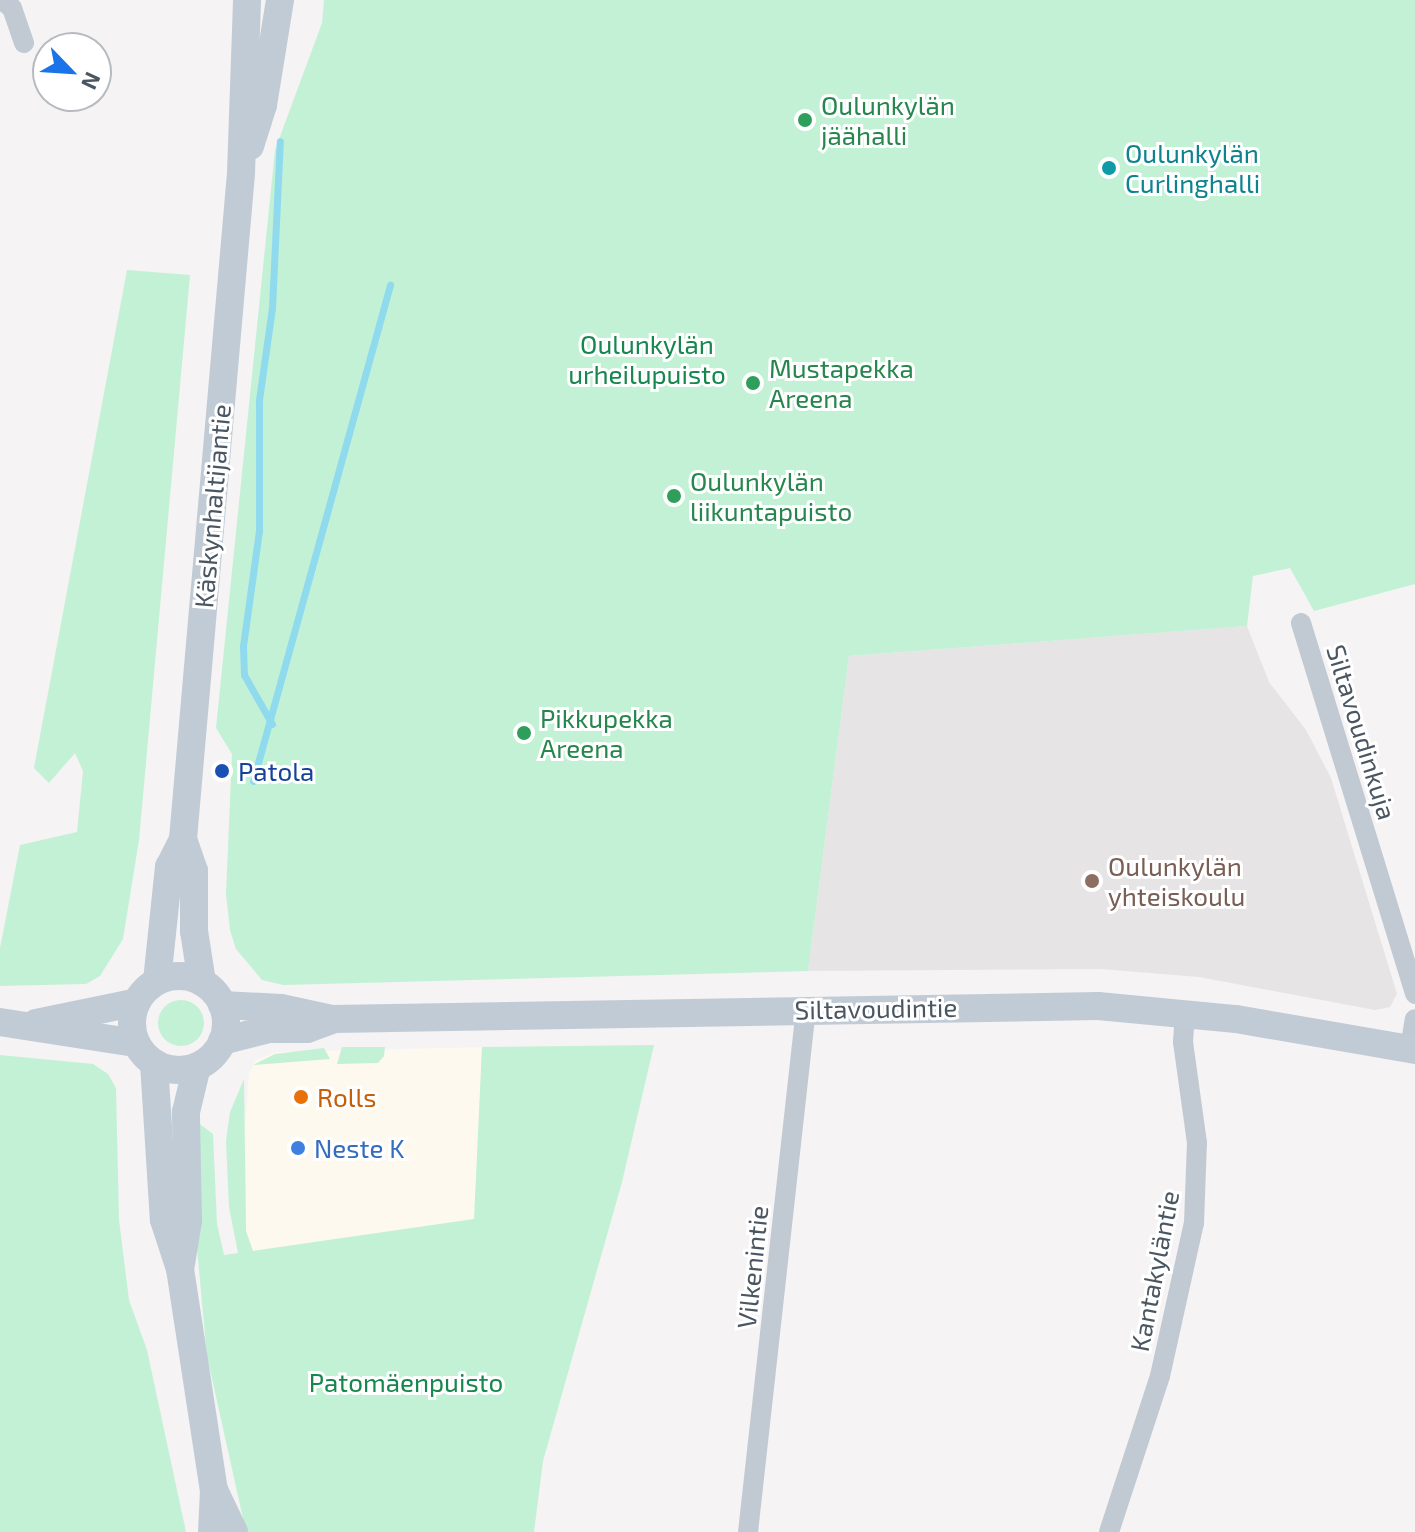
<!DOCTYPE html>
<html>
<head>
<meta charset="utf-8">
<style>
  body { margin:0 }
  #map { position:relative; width:1415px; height:1532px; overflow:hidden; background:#f5f3f3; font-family:"Exo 2",sans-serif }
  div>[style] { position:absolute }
  .commercial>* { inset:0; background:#fdf9ef }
  .education>* { inset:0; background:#e6e4e5 }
  .green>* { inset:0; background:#c3f1d5 }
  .round { border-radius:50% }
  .stream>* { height:7px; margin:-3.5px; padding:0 3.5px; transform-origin:3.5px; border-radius:3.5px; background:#90daee }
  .street>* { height:20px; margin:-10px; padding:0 10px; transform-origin:10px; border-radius:10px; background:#c1cad2 }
  .secondary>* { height:28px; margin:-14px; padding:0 14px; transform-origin:14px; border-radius:14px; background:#c1cbd6 }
  .secondary>.ring { margin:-14px; padding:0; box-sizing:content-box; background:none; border:28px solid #c1cbd6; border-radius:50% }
  .dots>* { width:22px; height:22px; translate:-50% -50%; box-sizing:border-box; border:4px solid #fff; border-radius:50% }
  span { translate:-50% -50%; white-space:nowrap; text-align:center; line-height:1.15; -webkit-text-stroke:6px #fff; paint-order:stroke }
  .leisure-label { font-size:26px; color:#27864d }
  .left { translate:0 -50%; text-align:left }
  .culture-label { font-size:26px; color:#0d838f }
  .park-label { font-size:26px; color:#17864f }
  .street-label { font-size:26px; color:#4a5661 }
  .transit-label { font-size:26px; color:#164399 }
  .education-label { font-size:26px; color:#785e54 }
  .food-label { font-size:26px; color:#c56008 }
  .shop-label { font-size:26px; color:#366cbe }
  .north { position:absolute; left:32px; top:32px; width:80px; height:80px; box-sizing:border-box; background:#fff; border:2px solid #b7bbc0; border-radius:50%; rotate:115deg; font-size:22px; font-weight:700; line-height:32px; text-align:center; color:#4a5661 }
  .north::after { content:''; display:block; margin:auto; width:28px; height:36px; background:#1a73e8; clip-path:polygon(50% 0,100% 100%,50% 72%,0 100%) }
</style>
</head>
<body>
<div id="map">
  <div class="commercial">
    <i style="clip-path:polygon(482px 1047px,475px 1219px,252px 1251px,246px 1231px,245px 1128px,249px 1073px,256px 1060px,277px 1052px)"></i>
  </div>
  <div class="education">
    <i style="clip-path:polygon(1247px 626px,1269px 682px,1306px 730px,1331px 778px,1397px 994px,1390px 1007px,1375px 1010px,1199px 977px,1101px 969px,808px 971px,849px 656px)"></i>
  </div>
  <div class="green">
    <i style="clip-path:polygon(324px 0,1415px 0,1415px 584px,1314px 611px,1290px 568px,1253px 576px,1247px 626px,849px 656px,808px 971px,283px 985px,262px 980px,236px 949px,230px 930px,226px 894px,232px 754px,216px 728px,275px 150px,322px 23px)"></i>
    <i style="clip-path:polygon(127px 270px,190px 275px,139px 840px,123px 939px,100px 976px,86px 984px,0 986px,0 948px,20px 845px,77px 832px,83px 771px,75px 753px,49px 783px,34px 768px)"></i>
    <i class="round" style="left:158px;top:1000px;width:46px;height:46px"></i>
    <i style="clip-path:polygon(654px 1045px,622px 1182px,543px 1461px,534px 1532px,246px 1532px,207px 1356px,195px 1227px,197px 1122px,213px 1134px,217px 1224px,224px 1255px,238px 1253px,229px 1207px,226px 1141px,230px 1112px,244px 1079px,246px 1231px,253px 1251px,474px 1219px,482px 1047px)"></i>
    <i style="clip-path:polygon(342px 1047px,385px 1047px,384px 1056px,378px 1063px,337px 1064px)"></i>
    <i style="clip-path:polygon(324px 1048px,330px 1059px,253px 1065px,275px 1054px)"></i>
    <i style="clip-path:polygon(0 1055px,93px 1064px,108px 1074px,116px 1088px,119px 1220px,129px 1300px,147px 1350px,186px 1532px,0 1532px)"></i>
  </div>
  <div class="stream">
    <i style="left:272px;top:724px;width:56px;rotate:-119.7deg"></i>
    <i style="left:244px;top:675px;width:29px;rotate:-92deg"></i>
    <i style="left:243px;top:646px;width:116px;rotate:-82.1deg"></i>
    <i style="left:259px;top:531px;width:131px;rotate:-90deg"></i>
    <i style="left:259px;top:400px;width:93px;rotate:-82deg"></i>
    <i style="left:272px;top:308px;width:167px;rotate:-87.3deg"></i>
    <i style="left:253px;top:781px;width:515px;rotate:-74.56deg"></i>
  </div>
  <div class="street">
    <i style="left:2px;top:0;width:13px;rotate:39deg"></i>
    <i style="left:12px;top:8px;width:37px;rotate:71deg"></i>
    <i style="left:1301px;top:623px;width:388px;rotate:72.9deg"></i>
    <i style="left:1410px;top:1049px;width:30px;rotate:-81deg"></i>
    <i style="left:748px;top:1532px;width:527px;rotate:-83.68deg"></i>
    <i style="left:1109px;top:1532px;width:164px;rotate:-71.9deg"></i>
    <i style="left:1160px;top:1376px;width:157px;rotate:-77.5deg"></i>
    <i style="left:1194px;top:1223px;width:80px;rotate:-87.9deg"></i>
    <i style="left:1197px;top:1143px;width:102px;rotate:-97.9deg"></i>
    <i style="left:1183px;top:1042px;width:30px;rotate:-86deg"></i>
  </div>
  <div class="secondary">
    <i style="left:250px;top:146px;width:43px;rotate:-72.4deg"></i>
    <i style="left:263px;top:105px;width:106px;rotate:-80.8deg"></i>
    <i style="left:183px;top:839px;width:34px;rotate:71deg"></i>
    <i style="left:194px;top:871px;width:60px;rotate:90deg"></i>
    <i style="left:194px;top:931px;width:52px;rotate:81.1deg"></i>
    <i class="ring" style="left:132px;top:976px;width:66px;height:66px"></i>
    <i style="left:157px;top:981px;width:115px;rotate:-84deg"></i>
    <i style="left:169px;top:867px;width:31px;rotate:-63deg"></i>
    <i style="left:183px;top:839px;width:669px;rotate:-85.02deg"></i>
    <i style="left:241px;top:173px;width:173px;rotate:-88deg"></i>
    <i style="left:222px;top:1005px;width:59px;rotate:2.9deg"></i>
    <i style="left:281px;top:1008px;width:52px;rotate:12.2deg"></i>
    <i style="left:0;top:1022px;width:138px;rotate:8.8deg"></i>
    <i style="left:36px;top:1023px;width:103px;rotate:-11.7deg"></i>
    <i style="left:222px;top:1041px;width:49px;rotate:-14.3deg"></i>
    <i style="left:269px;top:1029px;width:38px"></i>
    <i style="left:307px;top:1029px;width:29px;rotate:-20deg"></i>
    <i style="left:334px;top:1019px;width:764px;rotate:-0.97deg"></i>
    <i style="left:1098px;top:1006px;width:139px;rotate:5.4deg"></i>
    <i style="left:1236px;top:1019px;width:182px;rotate:9.8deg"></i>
    <i style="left:154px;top:1063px;width:157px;rotate:86.4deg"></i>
    <i style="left:164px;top:1220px;width:52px;rotate:71.9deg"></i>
    <i style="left:180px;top:1269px;width:224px;rotate:81.3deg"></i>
    <i style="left:214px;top:1490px;width:42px;rotate:92.7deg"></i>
    <i style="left:181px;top:1264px;width:44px;rotate:-80.8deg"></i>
    <i style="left:188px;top:1221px;width:109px;rotate:-91.1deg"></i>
    <i style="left:186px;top:1112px;width:47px;rotate:-76.6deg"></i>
    <i style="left:214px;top:1490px;width:47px;rotate:64.5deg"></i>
  </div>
  <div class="dots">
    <i style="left:805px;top:120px;background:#2e9e5b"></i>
    <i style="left:1109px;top:168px;background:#0f9aa8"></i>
    <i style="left:753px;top:383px;background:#2e9e5b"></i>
    <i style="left:674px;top:496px;background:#2e9e5b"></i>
    <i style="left:524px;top:733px;background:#2e9e5b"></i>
    <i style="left:222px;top:771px;background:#1a4fb4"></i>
    <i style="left:1092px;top:881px;background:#8d6e63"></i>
    <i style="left:301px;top:1097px;background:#e8710a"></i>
    <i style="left:298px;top:1148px;background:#3f7fe0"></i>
  </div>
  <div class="leisure-label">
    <span class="left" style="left:821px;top:120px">Oulunkylän<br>jäähalli</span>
    <span class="left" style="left:769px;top:383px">Mustapekka<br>Areena</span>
    <span class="left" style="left:690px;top:496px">Oulunkylän<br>liikuntapuisto</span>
    <span class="left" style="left:540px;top:733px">Pikkupekka<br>Areena</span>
  </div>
  <div class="culture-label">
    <span class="left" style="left:1125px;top:168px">Oulunkylän<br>Curlinghalli</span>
  </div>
  <div class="park-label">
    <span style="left:647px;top:359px">Oulunkylän<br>urheilupuisto</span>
    <span style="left:406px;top:1382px">Patomäenpuisto</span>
  </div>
  <div class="street-label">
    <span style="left:212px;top:506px;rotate:-85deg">Käskynhaltijantie</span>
    <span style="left:1362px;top:732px;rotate:73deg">Siltavoudinkuja</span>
    <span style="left:876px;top:1008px;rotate:-1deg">Siltavoudintie</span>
    <span style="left:752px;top:1267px;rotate:-84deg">Vilkenintie</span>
    <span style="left:1154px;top:1271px;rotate:-79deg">Kantakyläntie</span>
  </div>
  <div class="transit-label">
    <span class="left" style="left:238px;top:771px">Patola</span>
  </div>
  <div class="education-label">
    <span class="left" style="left:1108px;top:881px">Oulunkylän<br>yhteiskoulu</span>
  </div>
  <div class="food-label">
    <span class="left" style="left:317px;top:1097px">Rolls</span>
  </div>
  <div class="shop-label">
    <span class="left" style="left:314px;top:1148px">Neste K</span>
  </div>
  <div class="north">N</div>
</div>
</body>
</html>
